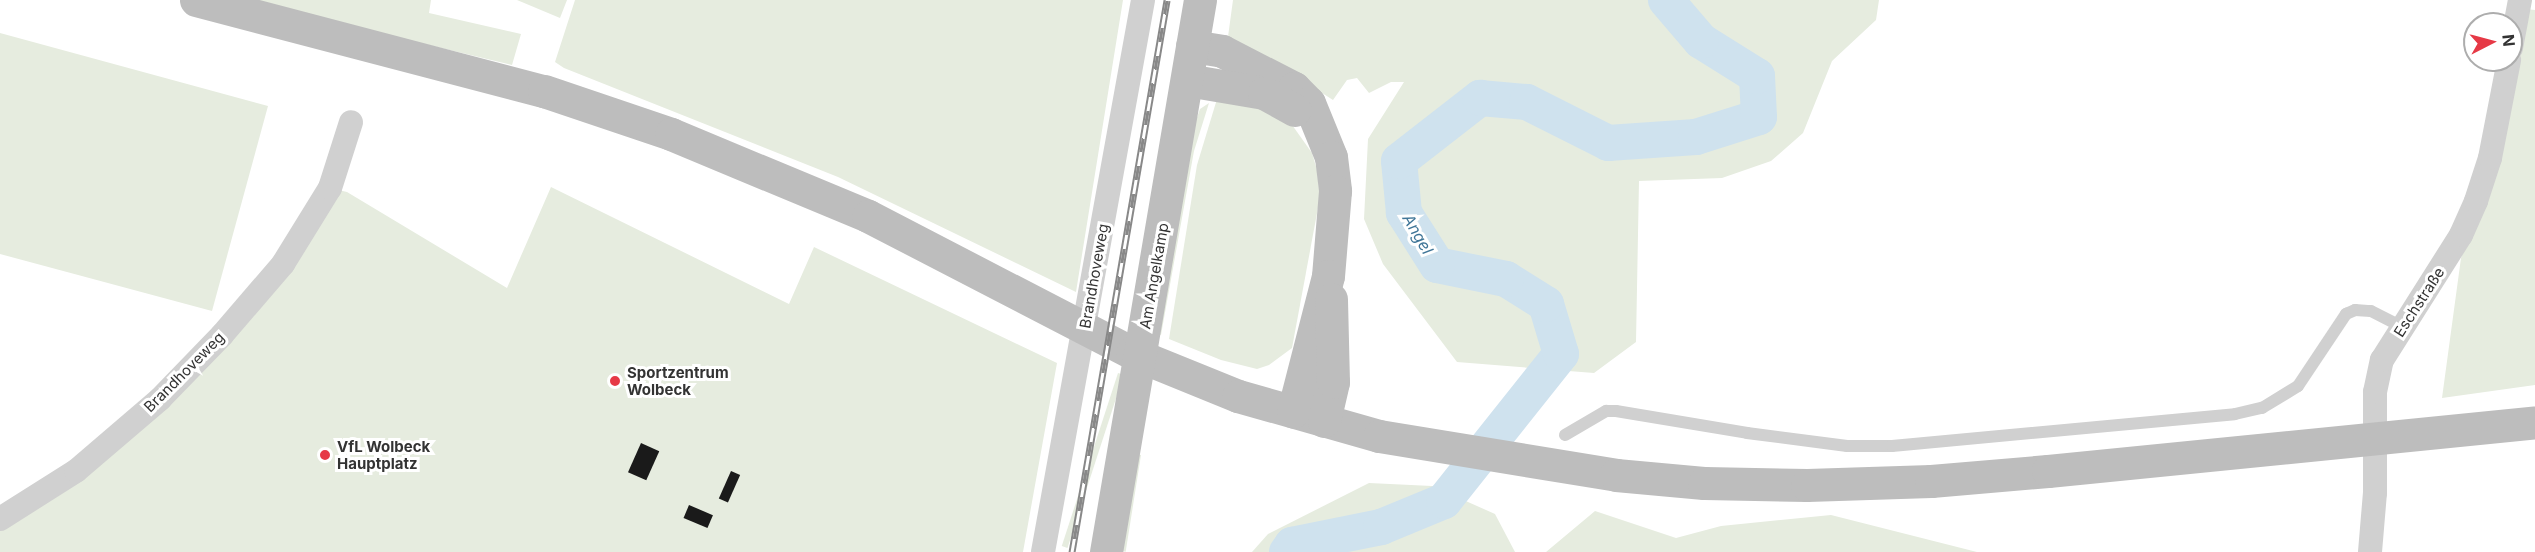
<!DOCTYPE html>
<html>
<head>
<meta charset="utf-8">
<style>
  body { margin:0 }
  #map { position:relative; width:2535px; height:552px; overflow:hidden; background:#fff; font-family:Inter,sans-serif }
  div>[style] { position:absolute }
  .green>* { inset:0; background:#e6ecdf; transform-origin:0 0 }
  .river>* { height:36px; margin:-18px; padding:0 18px; transform-origin:18px; border-radius:18px; background:#cfe2ee }
  .building>* { inset:0; background:#1a1a1a; transform-origin:0 0 }
  .lane>* { height:12px; margin:-6px; padding:0 6px; transform-origin:6px; border-radius:6px; background:#d0d0d0 }
  .street>* { height:24px; margin:-12px; padding:0 12px; transform-origin:12px; border-radius:12px; background:#d0d0d0 }
  .secondary>* { height:33px; margin:-16.5px; padding:0 16.5px; transform-origin:16.5px; border-radius:16.5px; background:#bdbdbd }
  .rail>* { height:7px; margin-top:-3.5px; transform-origin:0; background:repeating-linear-gradient(90deg,#fff 0 14px,#888 0 28px); box-sizing:border-box; border-block:2px solid #888 }
  .dots>* { width:16px; height:16px; translate:-50% -50%; box-sizing:border-box; border:3px solid #fff; border-radius:50% }
  span { translate:-50% -50%; white-space:nowrap; text-align:center; line-height:1.15; -webkit-text-stroke:6px #fff; paint-order:stroke }
  .street-label { font-size:15px; color:#333 }
  .poi-label { font-size:15px; color:#333; font-weight:700 }
  .left { translate:0 -50%; text-align:left }
  .water-label { font-size:16px; color:#3f7597; font-style:italic }
  .north { position:absolute; left:2463px; top:12px; width:60px; height:60px; box-sizing:border-box; background:#fff; border:2px solid #adadad; border-radius:50%; rotate:84deg; font-size:16px; font-weight:700; line-height:24px; text-align:center; color:#333 }
  .north::after { content:''; display:block; margin:auto; width:21px; height:27px; background:#e63946; clip-path:polygon(50% 0,100% 100%,50% 72%,0 100%) }
</style>
</head>
<body>
<div id="map">
  <div class="green">
    <i style="clip-path:polygon(242px 0,431px 0,429px 13px,521px 34px,512px 65px)"></i>
    <i style="clip-path:polygon(517px 0,567px 0,560px 18px)"></i>
    <i style="clip-path:polygon(575px 0,1123px 0,1076px 292px,838px 177px,564px 68px,555px 62px)"></i>
    <i style="clip-path:polygon(1233px 0,1879px 0,1876px 20px,1832px 61px,1803px 133px,1771px 161px,1722px 178px,1639px 181px,1636px 342px,1594px 373px,1457px 362px,1383px 264px,1364px 219px,1368px 139px,1404px 82px,1391px 82px,1369px 93px,1357px 78px,1347px 80px,1333px 100px,1272px 61px,1227px 44px)"></i>
    <i style="clip-path:polygon(2525px 9px,2535px 10px,2535px 385px,2442px 398px,2461px 258px,2498px 158px)"></i>
    <i style="clip-path:polygon(0 33px,268px 106px,212px 311px,0 254px)"></i>
    <i style="clip-path:polygon(1217px 99px,1240px 99px,1290px 122px,1312px 153px,1317px 170px,1320px 197px,1292px 348px,1269px 365px,1257px 369px,1221px 360px,1169px 339px,1197px 165px)"></i>
    <i style="clip-path:polygon(1209px 103px,1194px 151px,1161px 335px,1155px 333px,1195px 123px,1200px 109px)"></i>
    <i style="clip-path:polygon(551px 187px,789px 304px,814px 247px,1057px 363px,1023px 552px,0 552px,0 519px,160px 399px,330px 188px,347px 192px,507px 288px)"></i>
    <i style="left:1118px;top:373px;width:6px;height:182px;rotate:18deg"></i>
    <i style="left:1141px;top:455px;width:98px;height:8px;rotate:99deg"></i>
    <i style="clip-path:polygon(1369px 483px,1432px 486px,1495px 514px,1515px 552px,1252px 552px,1268px 534px)"></i>
    <i style="clip-path:polygon(1595px 511px,1676px 538px,1721px 526px,1831px 515px,1977px 552px,1546px 552px)"></i>
  </div>
  <div class="river">
    <i style="left:1287px;top:552px;width:9px;rotate:-54deg"></i>
    <i style="left:1292px;top:545px;width:91px;rotate:-11.4deg"></i>
    <i style="left:1381px;top:527px;width:68px;rotate:-22.4deg"></i>
    <i style="left:1444px;top:501px;width:188px;rotate:-51.5deg"></i>
    <i style="left:1561px;top:354px;width:52px;rotate:-106.7deg"></i>
    <i style="left:1546px;top:304px;width:47px;rotate:-148deg"></i>
    <i style="left:1506px;top:279px;width:70px;rotate:-168.5deg"></i>
    <i style="left:1437px;top:265px;width:62px;rotate:-122.4deg"></i>
    <i style="left:1404px;top:213px;width:52px;rotate:-95.5deg"></i>
    <i style="left:1399px;top:161px;width:103px;rotate:-37.9deg"></i>
    <i style="left:1480px;top:98px;width:47px;rotate:4.9deg"></i>
    <i style="left:1527px;top:102px;width:91px;rotate:26.8deg"></i>
    <i style="left:1608px;top:143px;width:88px;rotate:-3.9deg"></i>
    <i style="left:1696px;top:137px;width:66px;rotate:-17.6deg"></i>
    <i style="left:1759px;top:117px;width:41px;rotate:-92.8deg"></i>
    <i style="left:1757px;top:76px;width:66px;rotate:-148deg"></i>
    <i style="left:1701px;top:41px;width:54px;rotate:-130.5deg"></i>
  </div>
  <div class="building">
    <i style="left:641px;top:443px;width:20px;height:32px;rotate:24deg"></i>
    <i style="left:731px;top:471px;width:10px;height:30px;rotate:24deg"></i>
    <i style="left:689px;top:505px;width:26px;height:14px;rotate:23deg"></i>
  </div>
  <div class="lane">
    <i style="left:1565px;top:435px;width:48px;rotate:-30.3deg"></i>
    <i style="left:1606px;top:411px;width:10px"></i>
    <i style="left:1616px;top:411px;width:133px;rotate:9.5deg"></i>
    <i style="left:1747px;top:433px;width:101px;rotate:7.4deg"></i>
    <i style="left:1847px;top:446px;width:45px"></i>
    <i style="left:1892px;top:446px;width:344px;rotate:-5.3deg"></i>
    <i style="left:2235px;top:414px;width:28px;rotate:-13deg"></i>
    <i style="left:2262px;top:408px;width:42px;rotate:-31.4deg"></i>
    <i style="left:2298px;top:386px;width:87px;rotate:-56.3deg"></i>
    <i style="left:2346px;top:314px;width:10px;rotate:-24deg"></i>
    <i style="left:2355px;top:310px;width:16px;rotate:4deg"></i>
    <i style="left:2371px;top:311px;width:35px;rotate:27deg"></i>
  </div>
  <div class="street">
    <i style="left:2511px;top:48px;width:49px;rotate:-79.4deg"></i>
    <i style="left:0;top:519px;width:90px;rotate:-32.3deg"></i>
    <i style="left:76px;top:471px;width:111px;rotate:-40.6deg"></i>
    <i style="left:160px;top:399px;width:89px;rotate:-45.9deg"></i>
    <i style="left:222px;top:335px;width:94px;rotate:-49.3deg"></i>
    <i style="left:283px;top:264px;width:89px;rotate:-58.3deg"></i>
    <i style="left:330px;top:188px;width:69px;rotate:-72.3deg"></i>
    <i style="left:1043px;top:552px;width:561px;rotate:-79.73deg"></i>
    <i style="left:2370px;top:552px;width:59px;rotate:-85.2deg"></i>
    <i style="left:2375px;top:493px;width:101px;rotate:-90deg"></i>
    <i style="left:2375px;top:392px;width:33px;rotate:-78deg"></i>
    <i style="left:2382px;top:360px;width:148px;rotate:-57.7deg"></i>
    <i style="left:2461px;top:235px;width:37px;rotate:-66deg"></i>
    <i style="left:2476px;top:201px;width:45px;rotate:-72deg"></i>
    <i style="left:2490px;top:158px;width:100px;rotate:-79deg"></i>
  </div>
  <div class="secondary">
    <i style="left:196px;top:0;width:360px;rotate:14.7deg"></i>
    <i style="left:544px;top:91px;width:134px;rotate:18.7deg"></i>
    <i style="left:671px;top:134px;width:213px;rotate:22.6deg"></i>
    <i style="left:868px;top:216px;width:297px;rotate:27.4deg"></i>
    <i style="left:1132px;top:353px;width:114px;rotate:22.1deg"></i>
    <i style="left:1238px;top:396px;width:147px;rotate:15.8deg"></i>
    <i style="left:1379px;top:436px;width:240px;rotate:9.3deg"></i>
    <i style="left:1616px;top:475px;width:88px;rotate:5.2deg"></i>
    <i style="left:1704px;top:483px;width:103px;rotate:1.1deg"></i>
    <i style="left:1807px;top:485px;width:124px;rotate:-1.8deg"></i>
    <i style="left:1931px;top:481px;width:117px;rotate:-4.9deg"></i>
    <i style="left:2048px;top:471px;width:489px;rotate:-5.7deg"></i>
    <i style="left:1192px;top:46px;width:30px;rotate:9deg"></i>
    <i style="left:1222px;top:51px;width:81px;rotate:27.2deg"></i>
    <i style="left:1294px;top:88px;width:21px;rotate:45deg"></i>
    <i style="left:1309px;top:103px;width:58px;rotate:67.8deg"></i>
    <i style="left:1331px;top:157px;width:34px;rotate:83deg"></i>
    <i style="left:1335px;top:191px;width:85px;rotate:94.7deg"></i>
    <i style="left:1328px;top:276px;width:140px;rotate:104.4deg"></i>
    <i style="left:1187px;top:80px;width:78px;rotate:9.6deg"></i>
    <i style="left:1264px;top:93px;width:35px;rotate:29deg"></i>
    <i style="left:1324px;top:421px;width:40px;rotate:-77deg"></i>
    <i style="left:1333px;top:382px;width:83px;rotate:-91.4deg"></i>
    <i style="left:1106px;top:552px;width:560px;rotate:-80.34deg"></i>
  </div>
  <div class="rail">
    <i style="left:1072px;top:552px;width:560px;rotate:-80.23deg"></i>
  </div>
  <div class="dots">
    <i style="left:615px;top:381px;background:#e63946"></i>
    <i style="left:325px;top:455px;background:#e63946"></i>
  </div>
  <div class="street-label">
    <span style="left:1094px;top:276px;rotate:-80deg">Brandhoveweg</span>
    <span style="left:1154px;top:276px;rotate:-80deg">Am Angelkamp</span>
    <span style="left:2419px;top:302px;rotate:-57deg">Eschstraße</span>
    <span style="left:184px;top:372px;rotate:-45deg">Brandhoveweg</span>
  </div>
  <div class="poi-label">
    <span class="left" style="left:627px;top:381px">Sportzentrum<br>Wolbeck</span>
    <span class="left" style="left:337px;top:455px">VfL Wolbeck<br>Hauptplatz</span>
  </div>
  <div class="water-label">
    <span style="left:1418px;top:234px;rotate:60deg">Angel</span>
  </div>
  <div class="north">N</div>
</div>
</body>
</html>
